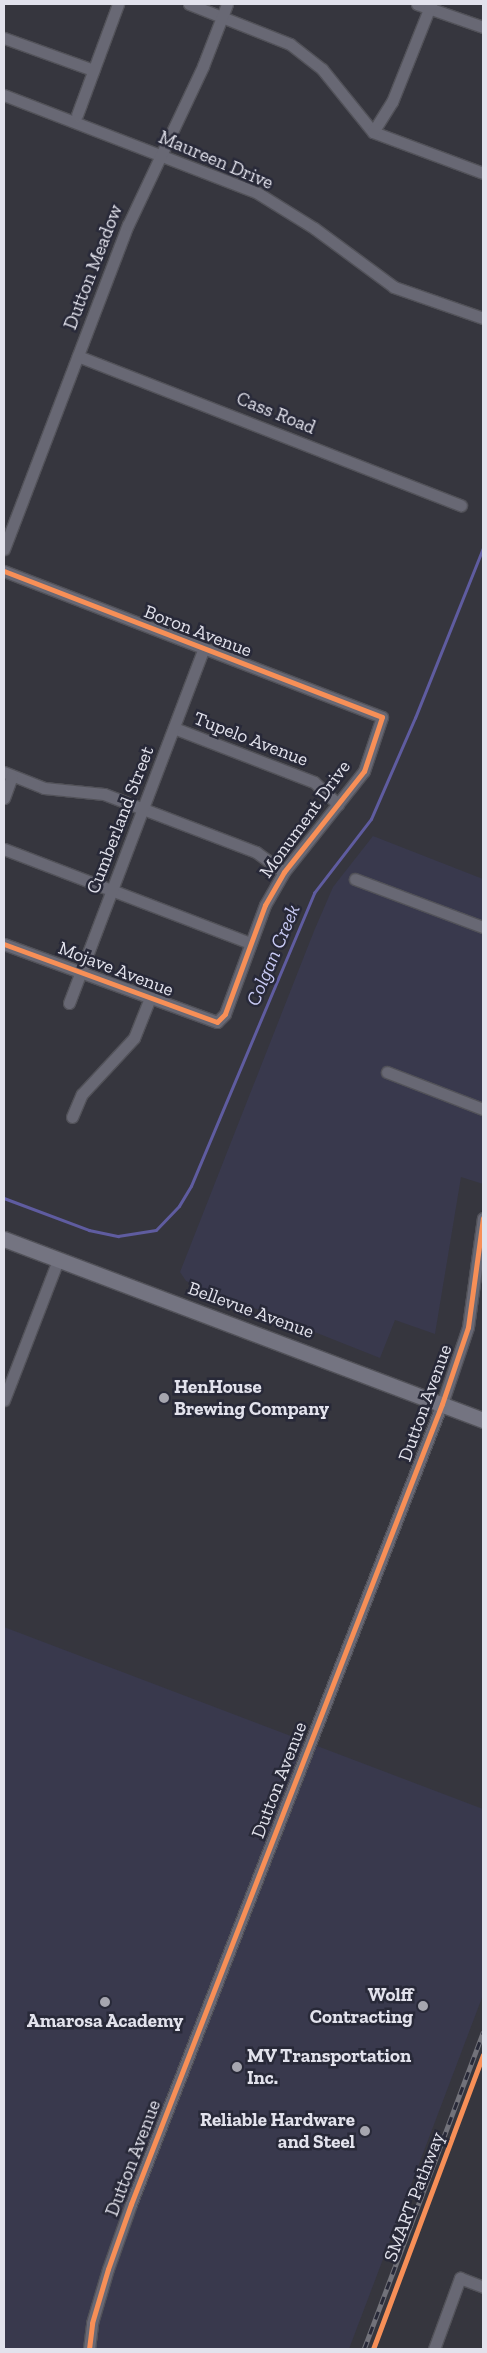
<!DOCTYPE html>
<html>
<head>
<meta charset="utf-8">
<style>
  body { margin:0 }
  #map { position:relative; width:487px; height:2353px; overflow:hidden; background:#36363e; font-family:"Zilla Slab",serif }
  div>[style] { position:absolute }
  .built>* { inset:0; background:#39394d }
  .stream>* { height:2.5px; margin:-1.25px; padding:0 1.25px; transform-origin:1.25px; border-radius:1.25px; background:#5f5ca0 }
  .roads { filter:drop-shadow(1px 0 #525259) drop-shadow(-1px 0 #525259) drop-shadow(0 1px #525259) drop-shadow(0 -1px #525259) }
  .street>* { height:11px; margin:-5.5px; padding:0 5.5px; transform-origin:5.5px; border-radius:5.5px; background:#686874 }
  .secondary>* { height:15px; margin:-7.5px; padding:0 7.5px; transform-origin:7.5px; border-radius:7.5px; background:#747481 }
  .rail>* { height:4.5px; margin-top:-2.25px; transform-origin:0; background:repeating-linear-gradient(90deg,#282938 0 8px,#72727a 0 16px); box-sizing:border-box; border-block:1px solid #72727a }
  .cycleway>* { height:5px; margin:-2.5px; padding:0 2.5px; transform-origin:2.5px; border-radius:2.5px; background:#f78f57 }
  .dots>* { width:14px; height:14px; translate:-50% -50%; box-sizing:border-box; border:2px solid #282938; border-radius:50% }
  span { translate:-50% -50%; white-space:nowrap; text-align:center; line-height:1.15; -webkit-text-stroke:5px #282938; paint-order:stroke }
  .street-label { font-size:19px; color:#e2e2ec }
  .poi-label { font-size:19px; color:#e2e2ec; font-weight:700 }
  .left { translate:0 -50%; text-align:left }
  .right { translate:-100% -50%; text-align:right }
  .water-label { font-size:20px; color:#c8caf4; font-style:italic }
  .frame { position:absolute; inset:0; border:5px solid #e2e2ec; pointer-events:none }
</style>
</head>
<body>
<div id="map">
  <div class="built">
    <i style="clip-path:polygon(373px 836px,483px 879px,483px 1184px,461px 1177px,435px 1334px,395px 1320px,380px 1358px,186px 1281px,180px 1272px,314px 931px,333px 887px)"></i>
    <i style="clip-path:polygon(4px 1627px,483px 1809px,483px 1995px,349px 2349px,4px 2349px)"></i>
  </div>
  <div class="stream">
    <i style="left:4px;top:1198px;width:91px;rotate:20.6deg"></i>
    <i style="left:89px;top:1230px;width:30px;rotate:12deg"></i>
    <i style="left:118px;top:1236px;width:38px;rotate:-9deg"></i>
    <i style="left:156px;top:1230px;width:33px;rotate:-46deg"></i>
    <i style="left:179px;top:1206px;width:23px;rotate:-59deg"></i>
    <i style="left:191px;top:1186px;width:318px;rotate:-67.2deg"></i>
    <i style="left:314px;top:893px;width:93px;rotate:-52.4deg"></i>
    <i style="left:371px;top:819px;width:110px;rotate:-66.5deg"></i>
    <i style="left:415px;top:718px;width:183px;rotate:-68.2deg"></i>
  </div>
  <div class="roads">
    <div class="street">
      <i style="left:189px;top:4px;width:109px;rotate:21.6deg"></i>
      <i style="left:290px;top:44px;width:41px;rotate:38deg"></i>
      <i style="left:322px;top:69px;width:81px;rotate:51deg"></i>
      <i style="left:373px;top:132px;width:117px;rotate:20.4deg"></i>
      <i style="left:417px;top:4px;width:70px;rotate:19.2deg"></i>
      <i style="left:4px;top:38px;width:95px;rotate:19.8deg"></i>
      <i style="left:4px;top:95px;width:270px;rotate:21.1deg"></i>
      <i style="left:256px;top:192px;width:68px;rotate:31.8deg"></i>
      <i style="left:314px;top:228px;width:99px;rotate:36.4deg"></i>
      <i style="left:394px;top:287px;width:94px;rotate:19.2deg"></i>
      <i style="left:77px;top:115px;width:118px;rotate:-69.7deg"></i>
      <i style="left:373px;top:132px;width:36px;rotate:-58deg"></i>
      <i style="left:392px;top:102px;width:105px;rotate:-68.3deg"></i>
      <i style="left:78px;top:356px;width:411px;rotate:21.3deg"></i>
      <i style="left:4px;top:549px;width:347px;rotate:-69.1deg"></i>
      <i style="left:128px;top:225px;width:176px;rotate:-64.7deg"></i>
      <i style="left:203px;top:66px;width:66px;rotate:-68.8deg"></i>
      <i style="left:4px;top:571px;width:405px;rotate:21.1deg"></i>
      <i style="left:382px;top:717px;width:57px;rotate:108.4deg"></i>
      <i style="left:364px;top:771px;width:129px;rotate:128.4deg"></i>
      <i style="left:284px;top:872px;width:38px;rotate:120deg"></i>
      <i style="left:265px;top:905px;width:116px;rotate:110.2deg"></i>
      <i style="left:225px;top:1014px;width:11px;rotate:135deg"></i>
      <i style="left:217px;top:1022px;width:227px;rotate:-159.9deg"></i>
      <i style="left:174px;top:728px;width:150px;rotate:21.1deg"></i>
      <i style="left:314px;top:782px;width:33px;rotate:43deg"></i>
      <i style="left:4px;top:772px;width:43px;rotate:21.8deg"></i>
      <i style="left:44px;top:788px;width:60px;rotate:5.7deg"></i>
      <i style="left:104px;top:794px;width:163px;rotate:20.9deg"></i>
      <i style="left:256px;top:852px;width:34px;rotate:36deg"></i>
      <i style="left:4px;top:798px;width:23px;rotate:-70deg"></i>
      <i style="left:4px;top:849px;width:263px;rotate:20.9deg"></i>
      <i style="left:355px;top:879px;width:137px;rotate:20.6deg"></i>
      <i style="left:69px;top:1003px;width:378px;rotate:-69.2deg"></i>
      <i style="left:387px;top:1072px;width:103px;rotate:21.1deg"></i>
      <i style="left:72px;top:1117px;width:25px;rotate:-67deg"></i>
      <i style="left:82px;top:1094px;width:76px;rotate:-47.1deg"></i>
      <i style="left:134px;top:1038px;width:43px;rotate:-68.2deg"></i>
      <i style="left:4px;top:1400px;width:150px;rotate:-68.9deg"></i>
      <i style="left:89px;top:2349px;width:26px;rotate:-83deg"></i>
      <i style="left:92px;top:2323px;width:56px;rotate:-73.5deg"></i>
      <i style="left:108px;top:2269px;width:69px;rotate:-70.5deg"></i>
      <i style="left:131px;top:2204px;width:858px;rotate:-68.76deg"></i>
      <i style="left:442px;top:1404px;width:81px;rotate:-71.3deg"></i>
      <i style="left:468px;top:1327px;width:110px;rotate:-82.2deg"></i>
      <i style="left:434px;top:2349px;width:76px;rotate:-69.9deg"></i>
      <i style="left:460px;top:2278px;width:25px;rotate:21deg"></i>
    </div>
    <div class="secondary">
      <i style="left:4px;top:1239px;width:512px;rotate:20.7deg"></i>
    </div>
  </div>
  <div class="rail">
    <i style="left:364px;top:2349px;width:339px;rotate:-69.4deg"></i>
  </div>
  <div class="cycleway">
    <i style="left:4px;top:571px;width:405px;rotate:21.1deg"></i>
    <i style="left:382px;top:717px;width:57px;rotate:108.4deg"></i>
    <i style="left:364px;top:771px;width:129px;rotate:128.4deg"></i>
    <i style="left:284px;top:872px;width:38px;rotate:120deg"></i>
    <i style="left:265px;top:905px;width:116px;rotate:110.2deg"></i>
    <i style="left:225px;top:1014px;width:11px;rotate:135deg"></i>
    <i style="left:217px;top:1022px;width:227px;rotate:-159.9deg"></i>
    <i style="left:89px;top:2349px;width:26px;rotate:-83deg"></i>
    <i style="left:92px;top:2323px;width:56px;rotate:-73.5deg"></i>
    <i style="left:108px;top:2269px;width:69px;rotate:-70.5deg"></i>
    <i style="left:131px;top:2204px;width:858px;rotate:-68.76deg"></i>
    <i style="left:442px;top:1404px;width:81px;rotate:-71.3deg"></i>
    <i style="left:468px;top:1327px;width:110px;rotate:-82.2deg"></i>
    <i style="left:373px;top:2349px;width:314px;rotate:-69.5deg"></i>
  </div>
  <div class="dots">
    <i style="left:164px;top:1398px;background:#a6a6af"></i>
    <i style="left:105px;top:2002px;background:#a6a6af"></i>
    <i style="left:423px;top:2006px;background:#a6a6af"></i>
    <i style="left:237px;top:2067px;background:#a6a6af"></i>
    <i style="left:365px;top:2131px;background:#a6a6af"></i>
  </div>
  <div class="street-label">
    <span style="left:216px;top:160px;rotate:23deg">Maureen Drive</span>
    <span style="left:93px;top:267px;rotate:-69deg">Dutton Meadow</span>
    <span style="left:276px;top:413px;rotate:22deg">Cass Road</span>
    <span style="left:198px;top:631px;rotate:21deg">Boron Avenue</span>
    <span style="left:251px;top:739px;rotate:21deg">Tupelo Avenue</span>
    <span style="left:305px;top:819px;rotate:-54deg">Monument Drive</span>
    <span style="left:120px;top:820px;rotate:-69deg">Cumberland Street</span>
    <span style="left:116px;top:969px;rotate:21deg">Mojave Avenue</span>
    <span style="left:251px;top:1310px;rotate:20deg">Bellevue Avenue</span>
    <span style="left:425px;top:1403px;rotate:-70deg">Dutton Avenue</span>
    <span style="left:279px;top:1780px;rotate:-69deg">Dutton Avenue</span>
    <span style="left:133px;top:2158px;rotate:-69deg">Dutton Avenue</span>
    <span style="left:414px;top:2197px;rotate:-69deg">SMART Pathway</span>
  </div>
  <div class="poi-label">
    <span class="left" style="left:174px;top:1398px">HenHouse<br>Brewing Company</span>
    <span class="right" style="left:413px;top:2006px">Wolff<br>Contracting</span>
    <span style="left:105px;top:2021px">Amarosa Academy</span>
    <span class="left" style="left:247px;top:2067px">MV Transportation<br>Inc.</span>
    <span class="right" style="left:355px;top:2131px">Reliable Hardware<br>and Steel</span>
  </div>
  <div class="water-label">
    <span style="left:273px;top:955px;rotate:-67deg">Colgan Creek</span>
  </div>
  <div class="frame"></div>
</div>
</body>
</html>
